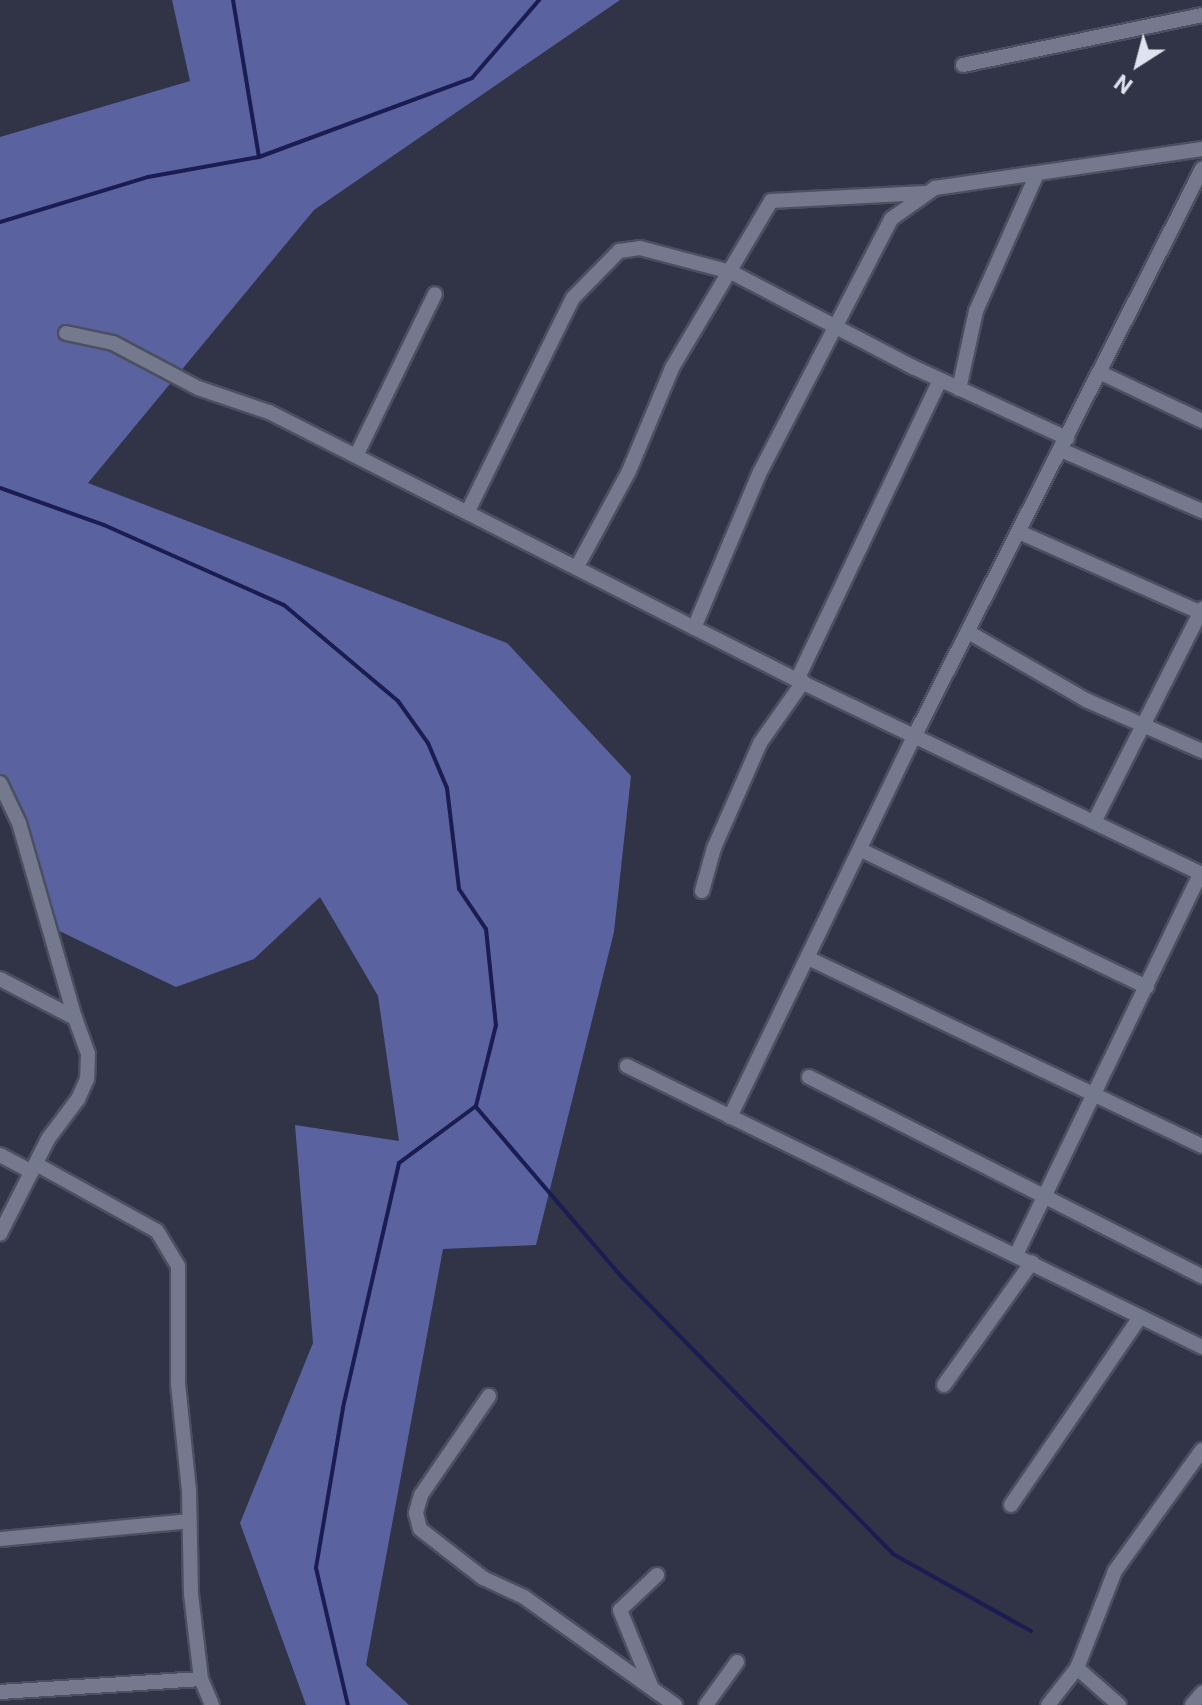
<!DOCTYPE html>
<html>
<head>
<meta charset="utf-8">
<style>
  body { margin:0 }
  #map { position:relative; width:1202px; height:1705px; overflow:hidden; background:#303446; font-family:Roboto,sans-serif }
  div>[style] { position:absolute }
  .forest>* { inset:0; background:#5a629f }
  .stream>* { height:4px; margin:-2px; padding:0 2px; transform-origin:2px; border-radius:2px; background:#1a1c52 }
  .roads { filter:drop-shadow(2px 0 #4c4f5f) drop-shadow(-2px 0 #4c4f5f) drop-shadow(0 2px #4c4f5f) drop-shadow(0 -2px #4c4f5f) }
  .minor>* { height:14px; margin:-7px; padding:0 7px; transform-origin:7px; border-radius:7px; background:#74798e }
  span { translate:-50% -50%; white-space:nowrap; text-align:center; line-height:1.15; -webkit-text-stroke:6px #303446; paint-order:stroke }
  .north { position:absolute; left:1098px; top:24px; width:80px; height:80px; -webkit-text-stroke:6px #303446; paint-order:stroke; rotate:216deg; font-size:22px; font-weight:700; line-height:32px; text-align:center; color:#e0e3ef }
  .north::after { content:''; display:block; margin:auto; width:28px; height:36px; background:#e0e3ef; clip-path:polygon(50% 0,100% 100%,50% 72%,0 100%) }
</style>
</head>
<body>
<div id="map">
  <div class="forest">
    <i style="clip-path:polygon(172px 0,620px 0,314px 210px,88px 483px,507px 643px,631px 776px,614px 932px,536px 1245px,443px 1249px,366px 1665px,409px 1705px,306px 1705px,240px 1523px,313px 1343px,295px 1125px,399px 1141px,378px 996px,320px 897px,254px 959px,176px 987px,53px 928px,0 782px,0 137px,190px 81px)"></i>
  </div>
  <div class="stream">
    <i style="left:233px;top:0;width:159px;rotate:80.6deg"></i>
    <i style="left:0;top:222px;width:155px;rotate:-16.9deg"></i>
    <i style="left:148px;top:177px;width:113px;rotate:-10.2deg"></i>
    <i style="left:259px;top:157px;width:227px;rotate:-20.3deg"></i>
    <i style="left:472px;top:78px;width:103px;rotate:-49.3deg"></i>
    <i style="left:0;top:488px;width:110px;rotate:19.6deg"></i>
    <i style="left:104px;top:525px;width:197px;rotate:24deg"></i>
    <i style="left:284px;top:605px;width:149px;rotate:40.1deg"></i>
    <i style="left:398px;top:701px;width:52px;rotate:54.5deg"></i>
    <i style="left:428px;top:743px;width:49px;rotate:67.1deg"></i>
    <i style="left:447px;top:788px;width:102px;rotate:83.2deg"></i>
    <i style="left:459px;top:889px;width:48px;rotate:56deg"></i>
    <i style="left:486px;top:929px;width:97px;rotate:84.1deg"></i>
    <i style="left:496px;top:1025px;width:83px;rotate:103.9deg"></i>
    <i style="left:476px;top:1106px;width:96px;rotate:143.5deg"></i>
    <i style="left:399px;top:1163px;width:251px;rotate:102.9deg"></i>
    <i style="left:343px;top:1408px;width:162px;rotate:99.6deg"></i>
    <i style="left:316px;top:1568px;width:141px;rotate:76.9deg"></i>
    <i style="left:476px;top:1107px;width:223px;rotate:49.4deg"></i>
    <i style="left:621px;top:1276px;width:389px;rotate:45.6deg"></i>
    <i style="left:893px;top:1554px;width:158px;rotate:29.2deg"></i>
  </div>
  <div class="roads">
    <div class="minor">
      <i style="left:963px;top:65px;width:244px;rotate:-11.8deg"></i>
      <i style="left:66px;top:333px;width:48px;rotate:12deg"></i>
      <i style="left:113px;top:343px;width:96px;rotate:27.9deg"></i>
      <i style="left:198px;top:388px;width:75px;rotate:18.7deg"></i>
      <i style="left:269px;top:412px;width:592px;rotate:26.91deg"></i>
      <i style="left:797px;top:680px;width:449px;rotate:25.6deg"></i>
      <i style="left:1099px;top:372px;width:114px;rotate:25.4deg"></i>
      <i style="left:959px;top:389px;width:80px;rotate:-77.7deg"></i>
      <i style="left:976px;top:311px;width:150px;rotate:-66deg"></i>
      <i style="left:1061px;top:450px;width:154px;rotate:23.4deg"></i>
      <i style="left:356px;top:456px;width:180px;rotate:-64deg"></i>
      <i style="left:468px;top:511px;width:237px;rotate:-63.8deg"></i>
      <i style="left:573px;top:298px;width:66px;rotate:-45.6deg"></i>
      <i style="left:619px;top:251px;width:21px;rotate:-8deg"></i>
      <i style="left:640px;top:248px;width:94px;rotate:14.8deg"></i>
      <i style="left:731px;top:272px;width:205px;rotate:27.6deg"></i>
      <i style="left:913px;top:367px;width:170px;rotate:24.8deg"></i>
      <i style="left:1019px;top:532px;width:200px;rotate:23.9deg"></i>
      <i style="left:578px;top:565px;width:107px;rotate:-61.5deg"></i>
      <i style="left:629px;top:471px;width:112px;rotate:-67.3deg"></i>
      <i style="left:672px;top:368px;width:194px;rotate:-59.3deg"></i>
      <i style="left:771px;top:201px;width:153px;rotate:-3deg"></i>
      <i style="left:694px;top:628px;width:167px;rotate:-67.1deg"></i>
      <i style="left:759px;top:474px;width:287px;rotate:-62.6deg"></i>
      <i style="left:891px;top:219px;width:54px;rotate:-35.2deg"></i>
      <i style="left:935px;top:188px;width:270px;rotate:-8.3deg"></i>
      <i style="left:970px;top:633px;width:134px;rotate:30deg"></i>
      <i style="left:1086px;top:700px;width:127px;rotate:23.7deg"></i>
      <i style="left:797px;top:680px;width:332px;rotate:-64.5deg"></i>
      <i style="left:0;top:783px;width:44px;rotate:64.6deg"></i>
      <i style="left:19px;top:823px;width:203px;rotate:74deg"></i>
      <i style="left:1094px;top:822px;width:239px;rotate:-63.1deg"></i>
      <i style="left:861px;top:850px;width:317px;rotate:25.6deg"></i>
      <i style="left:702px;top:891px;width:45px;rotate:-74.4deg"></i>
      <i style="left:714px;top:848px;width:115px;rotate:-66.3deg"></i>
      <i style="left:760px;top:743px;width:75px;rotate:-54.8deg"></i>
      <i style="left:810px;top:959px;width:434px;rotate:25.5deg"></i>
      <i style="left:0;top:979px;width:85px;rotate:27.5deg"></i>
      <i style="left:75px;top:1018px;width:38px;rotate:70deg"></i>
      <i style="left:88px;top:1054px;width:25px;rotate:92deg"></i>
      <i style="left:87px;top:1079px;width:22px;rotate:114deg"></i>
      <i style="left:78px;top:1099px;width:50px;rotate:126.9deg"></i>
      <i style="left:48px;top:1139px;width:106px;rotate:116.8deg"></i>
      <i style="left:627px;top:1066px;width:640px;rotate:26.04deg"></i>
      <i style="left:809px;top:1077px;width:441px;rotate:26.9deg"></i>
      <i style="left:730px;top:1117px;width:424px;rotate:-64.2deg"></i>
      <i style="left:915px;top:735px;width:635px;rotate:-63.11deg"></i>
      <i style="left:0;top:1155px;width:36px;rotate:28deg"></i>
      <i style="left:36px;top:1164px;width:138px;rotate:29deg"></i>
      <i style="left:157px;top:1231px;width:41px;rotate:59deg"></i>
      <i style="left:178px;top:1266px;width:118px;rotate:90deg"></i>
      <i style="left:178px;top:1384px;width:107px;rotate:84.1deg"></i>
      <i style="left:189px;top:1490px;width:104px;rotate:88.9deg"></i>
      <i style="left:191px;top:1594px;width:86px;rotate:83.3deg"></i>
      <i style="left:201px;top:1679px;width:28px;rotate:67deg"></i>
      <i style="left:1016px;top:1255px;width:424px;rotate:-64.2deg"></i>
      <i style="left:944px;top:1385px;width:151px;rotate:-54.4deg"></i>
      <i style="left:489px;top:1396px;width:120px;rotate:124.5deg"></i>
      <i style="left:421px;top:1495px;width:19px;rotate:106deg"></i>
      <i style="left:416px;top:1513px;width:16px;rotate:76deg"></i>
      <i style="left:420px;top:1529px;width:80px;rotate:37.9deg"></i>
      <i style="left:483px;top:1578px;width:45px;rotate:24.9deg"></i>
      <i style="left:524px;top:1597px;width:186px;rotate:35.6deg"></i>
      <i style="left:1011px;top:1505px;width:228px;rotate:-55.5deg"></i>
      <i style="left:0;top:1539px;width:190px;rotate:-5.4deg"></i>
      <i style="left:1077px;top:1668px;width:56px;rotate:41.4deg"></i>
      <i style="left:651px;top:1686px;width:82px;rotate:-112.2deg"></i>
      <i style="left:620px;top:1610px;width:51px;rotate:-43.4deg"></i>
      <i style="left:0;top:1692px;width:201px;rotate:-3.7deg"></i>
      <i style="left:706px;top:1705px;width:53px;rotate:-54.2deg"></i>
      <i style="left:1048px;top:1705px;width:47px;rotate:-51.9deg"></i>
      <i style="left:1077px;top:1668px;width:104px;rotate:-68.6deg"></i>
      <i style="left:1115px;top:1571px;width:149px;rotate:-54.3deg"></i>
      <i style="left:1192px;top:1705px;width:16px;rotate:-50deg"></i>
    </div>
  </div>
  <div class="north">N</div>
</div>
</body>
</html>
